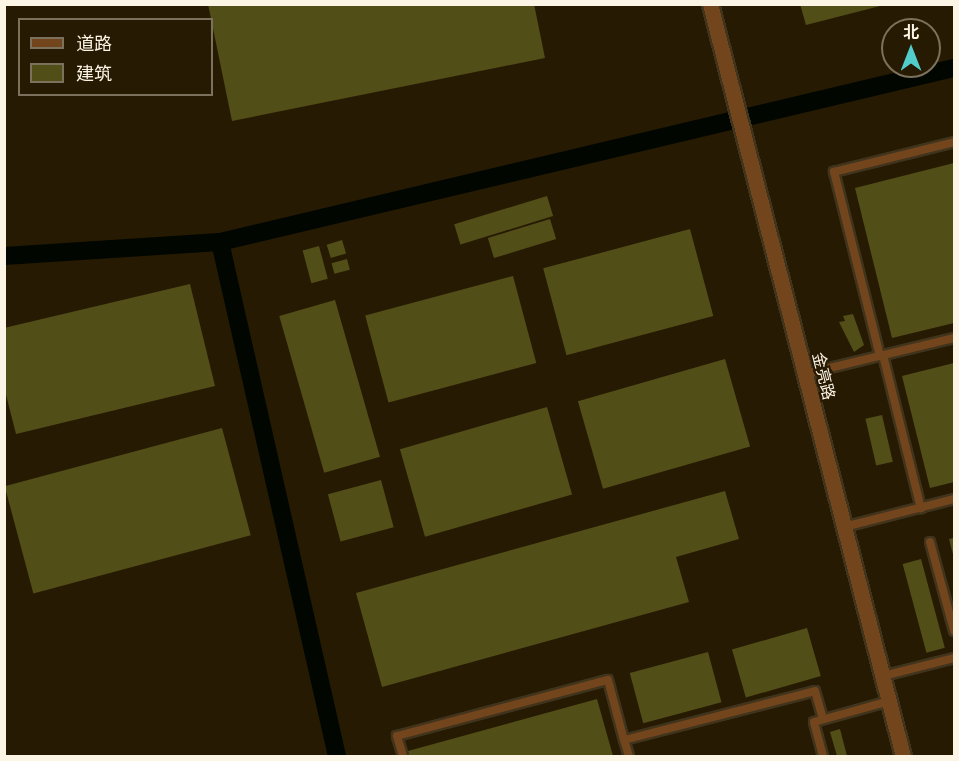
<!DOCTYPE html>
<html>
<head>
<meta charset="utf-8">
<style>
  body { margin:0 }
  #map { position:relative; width:959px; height:761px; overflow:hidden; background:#271a02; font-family:"Titillium Web","Noto Sans SC",sans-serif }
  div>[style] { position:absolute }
  .canal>* { height:18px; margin:-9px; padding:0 9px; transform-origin:9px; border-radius:9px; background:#010700 }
  .building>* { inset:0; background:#524e18; transform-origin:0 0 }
  .roads { filter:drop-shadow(2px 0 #41341d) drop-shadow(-2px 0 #41341d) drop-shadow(0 2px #41341d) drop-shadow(0 -2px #41341d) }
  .service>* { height:8px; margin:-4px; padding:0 4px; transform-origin:4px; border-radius:4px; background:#72451c }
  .minor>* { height:15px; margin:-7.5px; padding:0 7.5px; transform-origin:7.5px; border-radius:7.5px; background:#72451c }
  span { translate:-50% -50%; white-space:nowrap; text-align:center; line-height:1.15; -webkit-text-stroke:4.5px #271a02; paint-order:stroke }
  .street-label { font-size:16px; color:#fcf4e5 }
  .frame { position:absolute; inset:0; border:6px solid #fcf4e5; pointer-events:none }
  .legend { position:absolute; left:18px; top:18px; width:195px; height:78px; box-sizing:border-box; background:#271a02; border:2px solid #7c715d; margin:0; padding:8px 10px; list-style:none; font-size:18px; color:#fcf4e5 }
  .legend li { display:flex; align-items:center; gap:12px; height:30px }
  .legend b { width:30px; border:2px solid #7c715d }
  .north { position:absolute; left:881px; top:18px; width:60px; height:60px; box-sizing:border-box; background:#271a02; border:2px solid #7c715d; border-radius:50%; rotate:0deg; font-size:16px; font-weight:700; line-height:24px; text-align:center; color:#fcf4e5 }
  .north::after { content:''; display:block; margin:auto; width:21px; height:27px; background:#52cdcc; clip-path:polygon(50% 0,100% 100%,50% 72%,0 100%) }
</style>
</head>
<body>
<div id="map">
  <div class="canal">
    <i style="left:220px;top:242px;width:527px;rotate:77.18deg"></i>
    <i style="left:4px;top:256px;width:216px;rotate:-3.7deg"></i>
    <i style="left:220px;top:242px;width:754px;rotate:-13.34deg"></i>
  </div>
  <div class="building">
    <i style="clip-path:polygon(208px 4px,534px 4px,545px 58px,232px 121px)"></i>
    <i style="clip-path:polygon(800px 4px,884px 4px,884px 5px,806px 25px)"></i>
    <i style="clip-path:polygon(954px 163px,954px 323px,892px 338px,855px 188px)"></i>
    <i style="left:547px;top:196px;width:21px;height:97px;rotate:73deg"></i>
    <i style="left:550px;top:219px;width:21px;height:65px;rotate:73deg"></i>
    <i style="left:690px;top:229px;width:90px;height:152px;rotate:75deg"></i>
    <i style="left:342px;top:240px;width:14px;height:16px;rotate:73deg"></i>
    <i style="left:319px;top:246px;width:34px;height:17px;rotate:75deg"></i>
    <i style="left:347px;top:259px;width:11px;height:16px;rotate:75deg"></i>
    <i style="left:513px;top:276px;width:90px;height:153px;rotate:75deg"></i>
    <i style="clip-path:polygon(190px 284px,215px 386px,16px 434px,4px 387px,4px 328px)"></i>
    <i style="left:335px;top:300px;width:163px;height:58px;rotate:74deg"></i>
    <i style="clip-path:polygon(853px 314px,864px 345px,854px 352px,839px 322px,845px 321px,843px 316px)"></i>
    <i style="left:725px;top:359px;width:91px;height:153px;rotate:74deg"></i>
    <i style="clip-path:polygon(954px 363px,954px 482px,930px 488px,902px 376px)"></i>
    <i style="left:547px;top:407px;width:91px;height:153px;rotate:74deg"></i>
    <i style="left:882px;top:415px;width:48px;height:17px;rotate:77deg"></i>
    <i style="left:222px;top:428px;width:111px;height:225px;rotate:75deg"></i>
    <i style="left:381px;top:480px;width:49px;height:55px;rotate:75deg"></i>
    <i style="clip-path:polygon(725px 491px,739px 539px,676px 557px,689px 602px,382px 687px,356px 593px)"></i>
    <i style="clip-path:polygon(954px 538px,954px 558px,949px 539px)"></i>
    <i style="left:921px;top:559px;width:92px;height:19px;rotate:75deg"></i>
    <i style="left:807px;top:628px;width:50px;height:78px;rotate:74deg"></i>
    <i style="left:708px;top:652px;width:52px;height:81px;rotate:75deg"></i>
    <i style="clip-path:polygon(597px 699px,613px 756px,409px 756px,408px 751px)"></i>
    <i style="clip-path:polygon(840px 729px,847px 756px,837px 756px,830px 732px)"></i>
  </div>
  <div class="roads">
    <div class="service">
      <i style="left:883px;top:355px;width:158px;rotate:76.1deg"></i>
      <i style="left:880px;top:356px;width:190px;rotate:-104deg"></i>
      <i style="left:834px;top:172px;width:124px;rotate:-14deg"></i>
      <i style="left:805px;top:374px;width:153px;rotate:-13.6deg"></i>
      <i style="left:844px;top:527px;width:114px;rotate:-14.3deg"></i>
      <i style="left:930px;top:542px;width:92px;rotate:74.9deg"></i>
      <i style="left:883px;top:676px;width:73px;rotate:-14.2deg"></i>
      <i style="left:403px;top:756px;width:21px;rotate:-107deg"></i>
      <i style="left:397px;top:736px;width:218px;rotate:-14.9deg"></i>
      <i style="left:608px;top:680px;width:62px;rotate:75.1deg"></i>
      <i style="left:629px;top:756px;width:17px;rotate:-107deg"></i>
      <i style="left:624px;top:740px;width:197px;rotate:-14.4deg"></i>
      <i style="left:815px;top:691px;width:29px;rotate:74deg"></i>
      <i style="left:823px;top:756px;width:35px;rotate:-105deg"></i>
      <i style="left:814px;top:722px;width:78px;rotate:-15.6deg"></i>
    </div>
    <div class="minor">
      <i style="left:710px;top:4px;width:776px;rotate:75.61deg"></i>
    </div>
  </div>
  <div class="street-label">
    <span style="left:824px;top:376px;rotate:76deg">金亮路</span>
  </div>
  <div class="frame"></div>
  <ul class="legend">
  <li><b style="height:8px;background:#72451c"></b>道路</li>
  <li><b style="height:16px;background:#524e18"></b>建筑</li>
  </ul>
  <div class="north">北</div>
</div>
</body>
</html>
